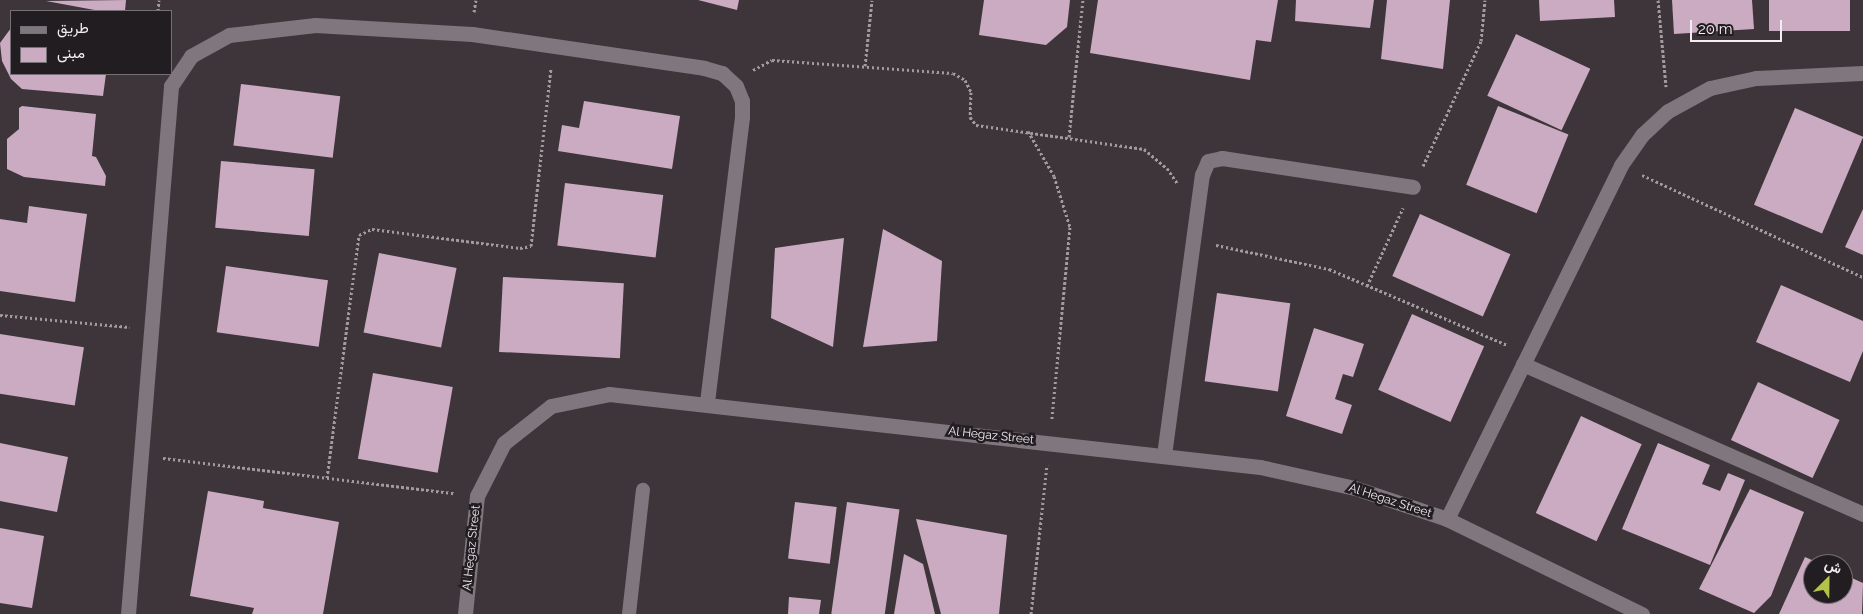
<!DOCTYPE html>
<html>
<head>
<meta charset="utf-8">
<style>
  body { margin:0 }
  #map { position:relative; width:1863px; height:614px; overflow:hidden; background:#3d353a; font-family:Raleway,Vazirmatn,sans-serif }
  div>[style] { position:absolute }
  .building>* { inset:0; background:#cbabc1; transform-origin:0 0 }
  .path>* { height:3px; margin-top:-1.5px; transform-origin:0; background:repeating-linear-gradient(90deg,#a19a9f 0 2.5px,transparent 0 5px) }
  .service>* { height:14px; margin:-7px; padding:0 7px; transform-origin:7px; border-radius:7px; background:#80767d }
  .minor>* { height:15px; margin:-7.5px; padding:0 7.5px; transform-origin:7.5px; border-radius:7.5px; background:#80767d }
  span { translate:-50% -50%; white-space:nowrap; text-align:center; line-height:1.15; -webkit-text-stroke:5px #211d20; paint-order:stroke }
  .street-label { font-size:12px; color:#f3edf1 }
  .legend { position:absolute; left:10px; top:10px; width:162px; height:65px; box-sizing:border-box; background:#211d20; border:1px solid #757074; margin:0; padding:6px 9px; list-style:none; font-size:15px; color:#f3edf1 }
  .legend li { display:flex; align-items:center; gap:10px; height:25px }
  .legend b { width:25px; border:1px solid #757074 }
  .north { position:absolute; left:1803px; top:554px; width:50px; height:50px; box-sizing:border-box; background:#211d20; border:1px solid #757074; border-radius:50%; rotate:23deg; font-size:14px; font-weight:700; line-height:20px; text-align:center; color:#f3edf1 }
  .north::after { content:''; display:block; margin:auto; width:18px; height:22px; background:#b4c24a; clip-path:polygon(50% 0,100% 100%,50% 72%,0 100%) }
  .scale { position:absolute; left:1690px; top:20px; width:92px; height:22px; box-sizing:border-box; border:2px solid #f3edf1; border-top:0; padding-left:6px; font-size:15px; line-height:18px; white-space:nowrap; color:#f3edf1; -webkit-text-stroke:4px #211d20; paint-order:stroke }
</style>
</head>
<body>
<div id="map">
  <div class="building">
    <i style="clip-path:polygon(126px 0,125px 11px,100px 11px,46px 1px)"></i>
    <i style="clip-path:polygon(698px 0,739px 0,737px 10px)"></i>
    <i style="clip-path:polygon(984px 0,1070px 0,1067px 27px,1046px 45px,979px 35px)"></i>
    <i style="clip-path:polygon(1098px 0,1278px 0,1271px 42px,1256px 40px,1250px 80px,1090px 53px)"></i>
    <i style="clip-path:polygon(1296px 0,1374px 0,1370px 28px,1295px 21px)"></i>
    <i style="clip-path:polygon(1387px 0,1450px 0,1443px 69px,1381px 59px)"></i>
    <i style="clip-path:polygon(1539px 0,1614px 0,1615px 17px,1540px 21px)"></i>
    <i style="clip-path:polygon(1672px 0,1752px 0,1754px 29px,1674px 34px)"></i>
    <i style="left:1769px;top:0;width:81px;height:31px"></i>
    <i style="clip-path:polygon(11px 28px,11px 74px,106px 74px,103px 96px,22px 89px,11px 79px,2px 61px,0 43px)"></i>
    <i style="left:1516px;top:34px;width:82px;height:68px;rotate:25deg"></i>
    <i style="left:241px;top:84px;width:100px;height:62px;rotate:7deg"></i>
    <i style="clip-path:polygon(584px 101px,680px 116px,672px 169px,558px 151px,562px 125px,579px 128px)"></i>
    <i style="clip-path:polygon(22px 106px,96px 114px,92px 156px,96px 157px,106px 176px,105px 186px,24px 177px,7px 169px,7px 139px,19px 129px,19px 108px)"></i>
    <i style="left:1498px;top:106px;width:76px;height:85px;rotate:22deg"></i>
    <i style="left:1795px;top:108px;width:74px;height:105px;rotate:23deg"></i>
    <i style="left:221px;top:161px;width:94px;height:67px;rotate:5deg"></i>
    <i style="left:565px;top:183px;width:99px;height:63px;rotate:7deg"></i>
    <i style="clip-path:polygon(29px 206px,87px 214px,75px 302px,0 291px,0 219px,27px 223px)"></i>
    <i style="clip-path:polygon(1863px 209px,1863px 255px,1845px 247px)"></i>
    <i style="left:1420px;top:214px;width:99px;height:68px;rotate:24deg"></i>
    <i style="clip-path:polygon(883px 229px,942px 261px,937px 341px,863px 347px)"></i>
    <i style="clip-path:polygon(844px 238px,833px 347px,771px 318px,775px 248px)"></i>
    <i style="left:379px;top:253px;width:79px;height:81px;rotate:11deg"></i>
    <i style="left:226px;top:266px;width:103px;height:67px;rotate:8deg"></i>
    <i style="left:503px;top:277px;width:121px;height:75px;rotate:3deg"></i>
    <i style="clip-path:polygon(1781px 285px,1863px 321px,1863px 351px,1850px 382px,1756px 342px)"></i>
    <i style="left:1217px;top:293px;width:74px;height:89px;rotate:8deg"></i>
    <i style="left:1412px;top:314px;width:79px;height:83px;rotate:24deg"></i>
    <i style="clip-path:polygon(1314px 328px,1364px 344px,1353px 377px,1343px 374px,1335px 399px,1352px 405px,1342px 434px,1286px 416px)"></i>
    <i style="left:0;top:334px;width:85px;height:59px;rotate:9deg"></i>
    <i style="left:373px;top:373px;width:81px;height:87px;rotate:10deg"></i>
    <i style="left:1758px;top:382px;width:90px;height:64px;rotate:25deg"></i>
    <i style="left:1581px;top:416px;width:67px;height:107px;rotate:25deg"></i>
    <i style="clip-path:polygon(0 443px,68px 457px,57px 512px,0 501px)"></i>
    <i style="clip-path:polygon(1658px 443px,1710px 465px,1702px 484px,1720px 491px,1728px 473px,1745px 480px,1710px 565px,1622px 529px)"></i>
    <i style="clip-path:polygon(1750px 489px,1804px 512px,1771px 596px,1754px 613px,1699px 589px)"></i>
    <i style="clip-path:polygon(208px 491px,264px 501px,263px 508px,339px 522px,323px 614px,252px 614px,254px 608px,190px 596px)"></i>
    <i style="left:795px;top:502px;width:42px;height:57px;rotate:7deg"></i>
    <i style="left:847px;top:502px;width:53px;height:113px;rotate:8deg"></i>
    <i style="clip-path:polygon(916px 519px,1007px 535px,999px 614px,941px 614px)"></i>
    <i style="clip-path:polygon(0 528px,44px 536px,32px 608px,0 603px)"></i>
    <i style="clip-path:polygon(904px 554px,923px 564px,935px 614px,894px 614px)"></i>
    <i style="clip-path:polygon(1805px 557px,1821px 564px,1813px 564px,1813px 594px,1843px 594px,1843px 574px,1863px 583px,1862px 614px,1779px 614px)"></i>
    <i style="clip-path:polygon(789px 597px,821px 600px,819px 614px,788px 614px)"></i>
  </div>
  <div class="path">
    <i style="left:1658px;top:0;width:87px;rotate:84.7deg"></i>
    <i style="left:158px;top:11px;width:11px;rotate:-85deg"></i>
    <i style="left:474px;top:12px;width:12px;rotate:-81deg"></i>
    <i style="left:865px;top:66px;width:66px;rotate:-83.9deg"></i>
    <i style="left:753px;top:70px;width:21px;rotate:-28deg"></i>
    <i style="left:772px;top:60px;width:181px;rotate:4.1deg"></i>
    <i style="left:953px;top:73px;width:14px;rotate:30deg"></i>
    <i style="left:965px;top:80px;width:13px;rotate:63deg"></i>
    <i style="left:971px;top:92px;width:25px;rotate:92deg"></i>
    <i style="left:970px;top:117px;width:10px;rotate:53deg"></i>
    <i style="left:976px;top:125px;width:170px;rotate:8.1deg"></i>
    <i style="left:1144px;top:149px;width:30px;rotate:40deg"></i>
    <i style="left:1167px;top:168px;width:18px;rotate:56deg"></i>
    <i style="left:1028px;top:131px;width:52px;rotate:60deg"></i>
    <i style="left:1054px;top:176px;width:53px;rotate:72.6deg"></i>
    <i style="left:1070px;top:227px;width:193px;rotate:95.4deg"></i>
    <i style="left:1069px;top:137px;width:138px;rotate:-84.2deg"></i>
    <i style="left:1423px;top:166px;width:138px;rotate:-65.1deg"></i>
    <i style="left:1481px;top:41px;width:41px;rotate:-84.4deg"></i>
    <i style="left:1642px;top:175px;width:243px;rotate:24.8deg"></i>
    <i style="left:1216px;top:245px;width:116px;rotate:12deg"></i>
    <i style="left:1329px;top:269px;width:194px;rotate:23.1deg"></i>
    <i style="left:1367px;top:286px;width:86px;rotate:-65.2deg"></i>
    <i style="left:0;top:315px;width:130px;rotate:5.3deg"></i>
    <i style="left:163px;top:458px;width:293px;rotate:6.9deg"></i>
    <i style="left:327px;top:478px;width:245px;rotate:-82.5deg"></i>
    <i style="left:359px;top:235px;width:14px;rotate:-25deg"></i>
    <i style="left:372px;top:229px;width:149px;rotate:7.3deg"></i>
    <i style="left:520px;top:248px;width:11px;rotate:-10deg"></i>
    <i style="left:531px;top:246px;width:178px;rotate:-83.6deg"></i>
    <i style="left:1031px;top:614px;width:150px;rotate:-83.9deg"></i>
  </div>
  <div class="service">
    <i style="left:629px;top:614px;width:125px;rotate:-83.6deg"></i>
  </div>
  <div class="minor">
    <i style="left:1523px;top:364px;width:372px;rotate:23.8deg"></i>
    <i style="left:1164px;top:455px;width:283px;rotate:-82.3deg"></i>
    <i style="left:1202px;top:175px;width:15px;rotate:-67deg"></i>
    <i style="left:1208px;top:161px;width:14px;rotate:-12deg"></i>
    <i style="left:1222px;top:158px;width:193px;rotate:8.6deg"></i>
    <i style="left:1447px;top:519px;width:394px;rotate:-63.8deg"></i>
    <i style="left:1621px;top:165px;width:37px;rotate:-55deg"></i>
    <i style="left:1642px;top:135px;width:35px;rotate:-43deg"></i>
    <i style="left:1668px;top:111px;width:48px;rotate:-28.7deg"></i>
    <i style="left:1710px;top:88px;width:47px;rotate:-12.3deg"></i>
    <i style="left:1756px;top:78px;width:107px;rotate:-2.7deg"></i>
    <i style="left:128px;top:614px;width:530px;rotate:-85.34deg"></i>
    <i style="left:171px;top:86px;width:36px;rotate:-56deg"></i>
    <i style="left:191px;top:56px;width:43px;rotate:-28.9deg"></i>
    <i style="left:229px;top:35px;width:87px;rotate:-6.6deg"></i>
    <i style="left:315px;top:25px;width:157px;rotate:3.3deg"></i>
    <i style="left:472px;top:34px;width:234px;rotate:8.3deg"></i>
    <i style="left:704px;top:68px;width:19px;rotate:16deg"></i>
    <i style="left:722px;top:73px;width:19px;rotate:43deg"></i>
    <i style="left:736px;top:86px;width:16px;rotate:68deg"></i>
    <i style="left:742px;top:101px;width:16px;rotate:90deg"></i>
    <i style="left:742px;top:117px;width:289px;rotate:97deg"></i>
    <i style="left:465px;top:614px;width:119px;rotate:-84.2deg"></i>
    <i style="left:477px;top:496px;width:59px;rotate:-63deg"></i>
    <i style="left:504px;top:443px;width:60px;rotate:-38.2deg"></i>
    <i style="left:551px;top:406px;width:59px;rotate:-11.7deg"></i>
    <i style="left:609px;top:394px;width:655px;rotate:6.4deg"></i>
    <i style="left:1260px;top:467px;width:97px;rotate:12.5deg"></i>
    <i style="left:1355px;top:488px;width:97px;rotate:18.6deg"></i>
    <i style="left:1447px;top:519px;width:217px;rotate:26deg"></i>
  </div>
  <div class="street-label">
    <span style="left:991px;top:436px;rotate:6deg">Al Hegaz Street</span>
    <span style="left:1390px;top:501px;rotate:18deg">Al Hegaz Street</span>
    <span style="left:472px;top:548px;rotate:-84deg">Al Hegaz Street</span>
  </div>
  <ul class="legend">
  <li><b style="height:6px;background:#80767d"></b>طريق</li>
  <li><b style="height:14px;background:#cbabc1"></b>مبنى</li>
  </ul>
  <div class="north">ش</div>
  <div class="scale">20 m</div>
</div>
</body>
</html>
